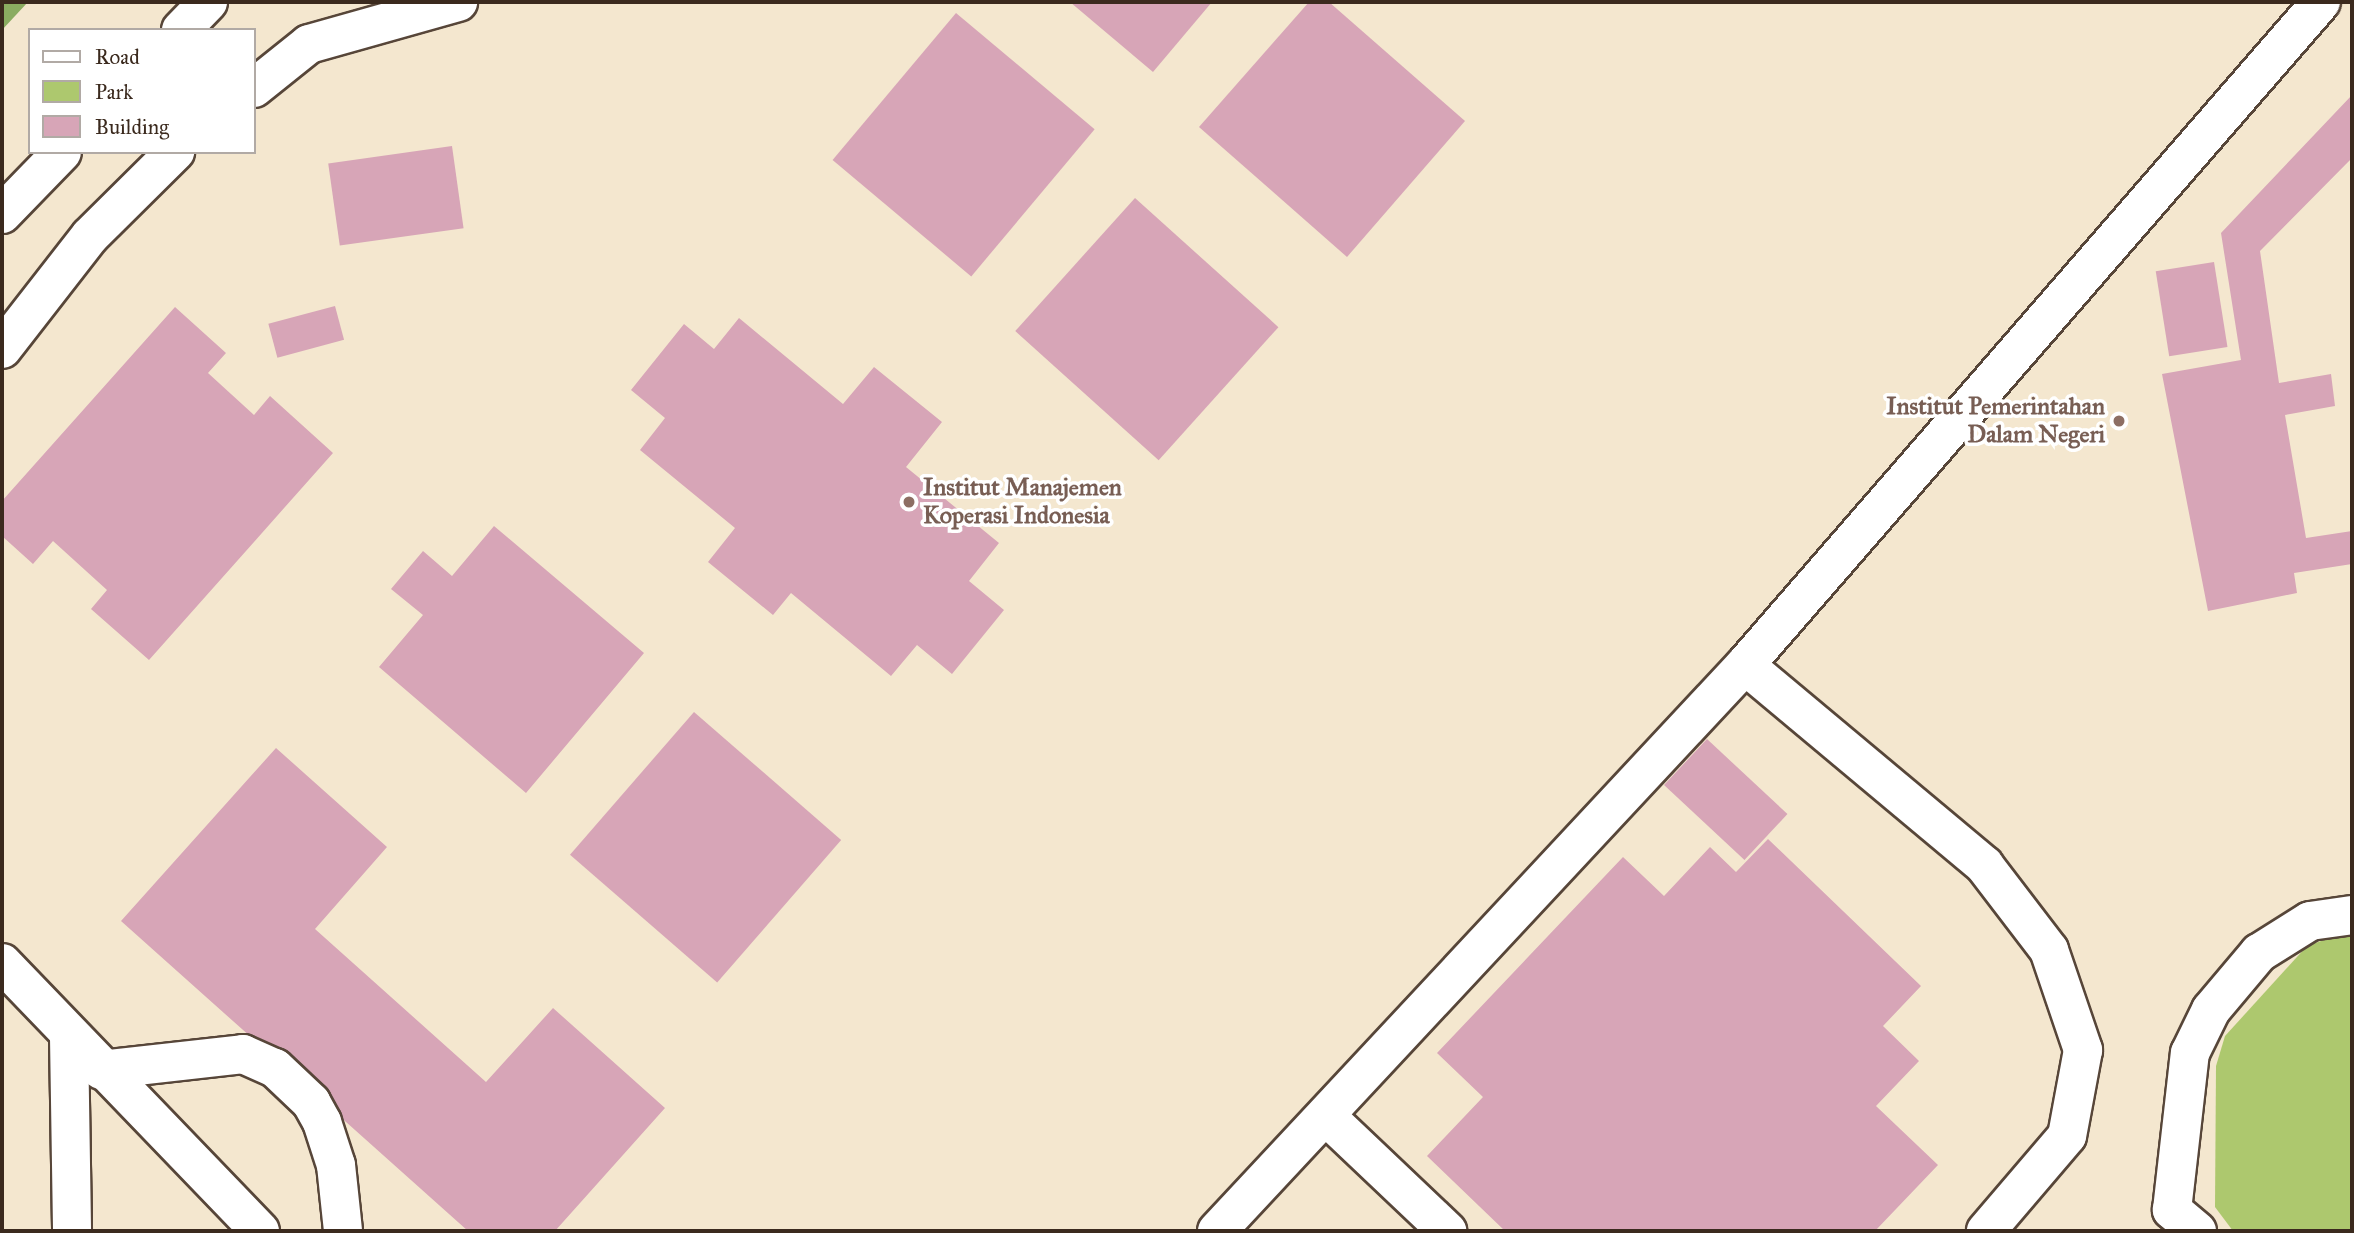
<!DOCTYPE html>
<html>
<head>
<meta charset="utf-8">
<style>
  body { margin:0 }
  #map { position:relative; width:2354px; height:1233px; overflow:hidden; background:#f4e7cf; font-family:"IM FELL Great Primer",serif }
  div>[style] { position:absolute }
  .green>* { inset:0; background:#adc86e }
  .forest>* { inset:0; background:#8aac61 }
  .building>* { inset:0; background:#d7a5b7; transform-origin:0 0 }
  .roads { filter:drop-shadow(2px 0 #574639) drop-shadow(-2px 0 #574639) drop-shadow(0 2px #574639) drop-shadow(0 -2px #574639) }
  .minor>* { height:38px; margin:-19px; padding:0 19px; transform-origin:19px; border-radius:19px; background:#fff }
  .dots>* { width:19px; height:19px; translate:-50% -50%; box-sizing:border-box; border:4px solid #fff; border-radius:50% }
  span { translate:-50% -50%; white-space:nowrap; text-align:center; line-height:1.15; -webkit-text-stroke:7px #fff; paint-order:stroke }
  .education-label { font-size:24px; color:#785e54; font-weight:700 }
  .right { translate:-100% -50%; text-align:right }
  .left { translate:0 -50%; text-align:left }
  .frame { position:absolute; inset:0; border:4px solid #3b2a1e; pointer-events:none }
  .legend { position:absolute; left:28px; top:28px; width:228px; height:126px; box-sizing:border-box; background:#fff; border:2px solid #b1aaa5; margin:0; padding:9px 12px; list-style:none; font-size:21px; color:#3b2a1e }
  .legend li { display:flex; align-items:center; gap:14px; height:35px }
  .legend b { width:35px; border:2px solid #b1aaa5 }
</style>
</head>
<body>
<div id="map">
  <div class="green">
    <i style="clip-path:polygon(2352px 930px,2352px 1231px,2233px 1231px,2215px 1207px,2216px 1066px,2225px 1036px,2307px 946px)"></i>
  </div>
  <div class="forest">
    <i style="clip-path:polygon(2px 2px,28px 2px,2px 30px)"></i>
  </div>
  <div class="building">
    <i style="clip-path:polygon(1070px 2px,1212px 2px,1153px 72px)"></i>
    <i style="clip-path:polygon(1309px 2px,1329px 2px,1465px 121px,1347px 257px,1199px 127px)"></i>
    <i style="left:956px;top:13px;width:181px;height:192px;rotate:40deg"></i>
    <i style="clip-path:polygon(2352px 95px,2352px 158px,2260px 251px,2279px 383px,2331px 374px,2335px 406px,2285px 415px,2306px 538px,2352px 531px,2352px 564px,2294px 573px,2297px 593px,2208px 611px,2162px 374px,2241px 360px,2221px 233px)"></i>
    <i style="left:452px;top:146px;width:83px;height:125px;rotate:82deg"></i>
    <i style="left:1135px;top:198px;width:193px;height:179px;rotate:42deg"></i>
    <i style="left:2214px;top:262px;width:86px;height:59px;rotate:81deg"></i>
    <i style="left:335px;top:306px;width:35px;height:69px;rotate:75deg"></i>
    <i style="clip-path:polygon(175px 307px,226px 353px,208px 373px,254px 415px,270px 396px,333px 453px,149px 660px,91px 609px,107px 590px,53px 541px,33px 564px,2px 536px,2px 501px)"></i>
    <i style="clip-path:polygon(739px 318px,843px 404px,874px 367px,942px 422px,906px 467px,999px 543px,969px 581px,1004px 610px,952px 674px,917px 645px,891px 676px,791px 593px,773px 615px,708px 562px,735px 528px,640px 450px,665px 418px,631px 390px,684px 324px,714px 349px)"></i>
    <i style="clip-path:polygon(494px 526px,644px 653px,526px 793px,379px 667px,423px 615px,391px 589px,423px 551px,452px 576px)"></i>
    <i style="left:694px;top:712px;width:195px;height:189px;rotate:41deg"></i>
    <i style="left:1707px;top:739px;width:110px;height:63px;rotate:43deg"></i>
    <i style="clip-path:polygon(276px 748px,387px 847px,315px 929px,486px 1082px,553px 1008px,665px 1108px,555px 1231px,468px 1231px,121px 921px)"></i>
    <i style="clip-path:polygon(1768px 839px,1921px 986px,1883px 1026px,1919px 1061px,1876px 1106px,1938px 1165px,1875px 1231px,1505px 1231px,1427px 1156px,1483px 1097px,1437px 1053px,1623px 857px,1664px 896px,1710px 847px,1736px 872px)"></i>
  </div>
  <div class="roads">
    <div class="minor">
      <i style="left:181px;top:30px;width:39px;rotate:-46deg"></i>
      <i style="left:254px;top:88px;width:70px;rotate:-38.7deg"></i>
      <i style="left:309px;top:44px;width:155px;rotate:-15.7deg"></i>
      <i style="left:2px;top:214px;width:86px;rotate:-45.9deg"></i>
      <i style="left:2px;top:349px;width:143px;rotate:-52.1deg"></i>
      <i style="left:90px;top:236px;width:120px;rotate:-44.7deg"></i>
      <i style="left:1745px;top:665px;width:312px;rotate:39.9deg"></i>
      <i style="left:1984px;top:865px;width:107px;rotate:52.6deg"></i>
      <i style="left:2049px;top:950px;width:106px;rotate:71.2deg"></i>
      <i style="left:2083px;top:1050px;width:87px;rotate:100.5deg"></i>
      <i style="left:2067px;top:1136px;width:125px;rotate:130.5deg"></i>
      <i style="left:2px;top:963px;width:372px;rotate:46.1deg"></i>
      <i style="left:69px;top:1037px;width:194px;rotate:89.1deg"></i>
      <i style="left:101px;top:1070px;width:143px;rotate:-6.4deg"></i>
      <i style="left:243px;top:1054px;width:35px;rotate:24deg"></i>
      <i style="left:275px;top:1068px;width:50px;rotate:43.4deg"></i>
      <i style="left:311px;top:1102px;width:23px;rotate:61deg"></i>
      <i style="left:322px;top:1122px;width:45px;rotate:72deg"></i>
      <i style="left:336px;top:1165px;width:66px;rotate:83.9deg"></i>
      <i style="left:1327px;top:1117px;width:166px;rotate:43.5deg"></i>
      <i style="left:1217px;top:1231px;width:774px;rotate:-46.99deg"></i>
      <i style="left:1745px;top:665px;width:878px;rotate:-49.02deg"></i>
      <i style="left:2197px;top:1231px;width:33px;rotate:-140deg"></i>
      <i style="left:2172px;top:1210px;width:158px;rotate:-83.5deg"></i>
      <i style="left:2190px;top:1053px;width:48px;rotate:-64deg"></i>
      <i style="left:2211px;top:1010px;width:75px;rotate:-49.9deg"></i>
      <i style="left:2259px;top:953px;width:60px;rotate:-32.1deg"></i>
      <i style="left:2310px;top:921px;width:42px;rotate:-8.1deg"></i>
    </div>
  </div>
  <div class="dots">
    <i style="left:2119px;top:421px;background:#8d6e63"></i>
    <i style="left:909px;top:502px;background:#8d6e63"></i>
  </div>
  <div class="education-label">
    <span class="right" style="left:2105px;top:421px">Institut Pemerintahan<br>Dalam Negeri</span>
    <span class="left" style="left:923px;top:502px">Institut Manajemen<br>Koperasi Indonesia</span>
  </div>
  <div class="frame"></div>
  <ul class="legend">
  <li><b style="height:9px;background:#fff"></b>Road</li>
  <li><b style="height:19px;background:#adc86e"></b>Park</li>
  <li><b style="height:19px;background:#d7a5b7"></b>Building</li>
  </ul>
</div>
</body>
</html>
